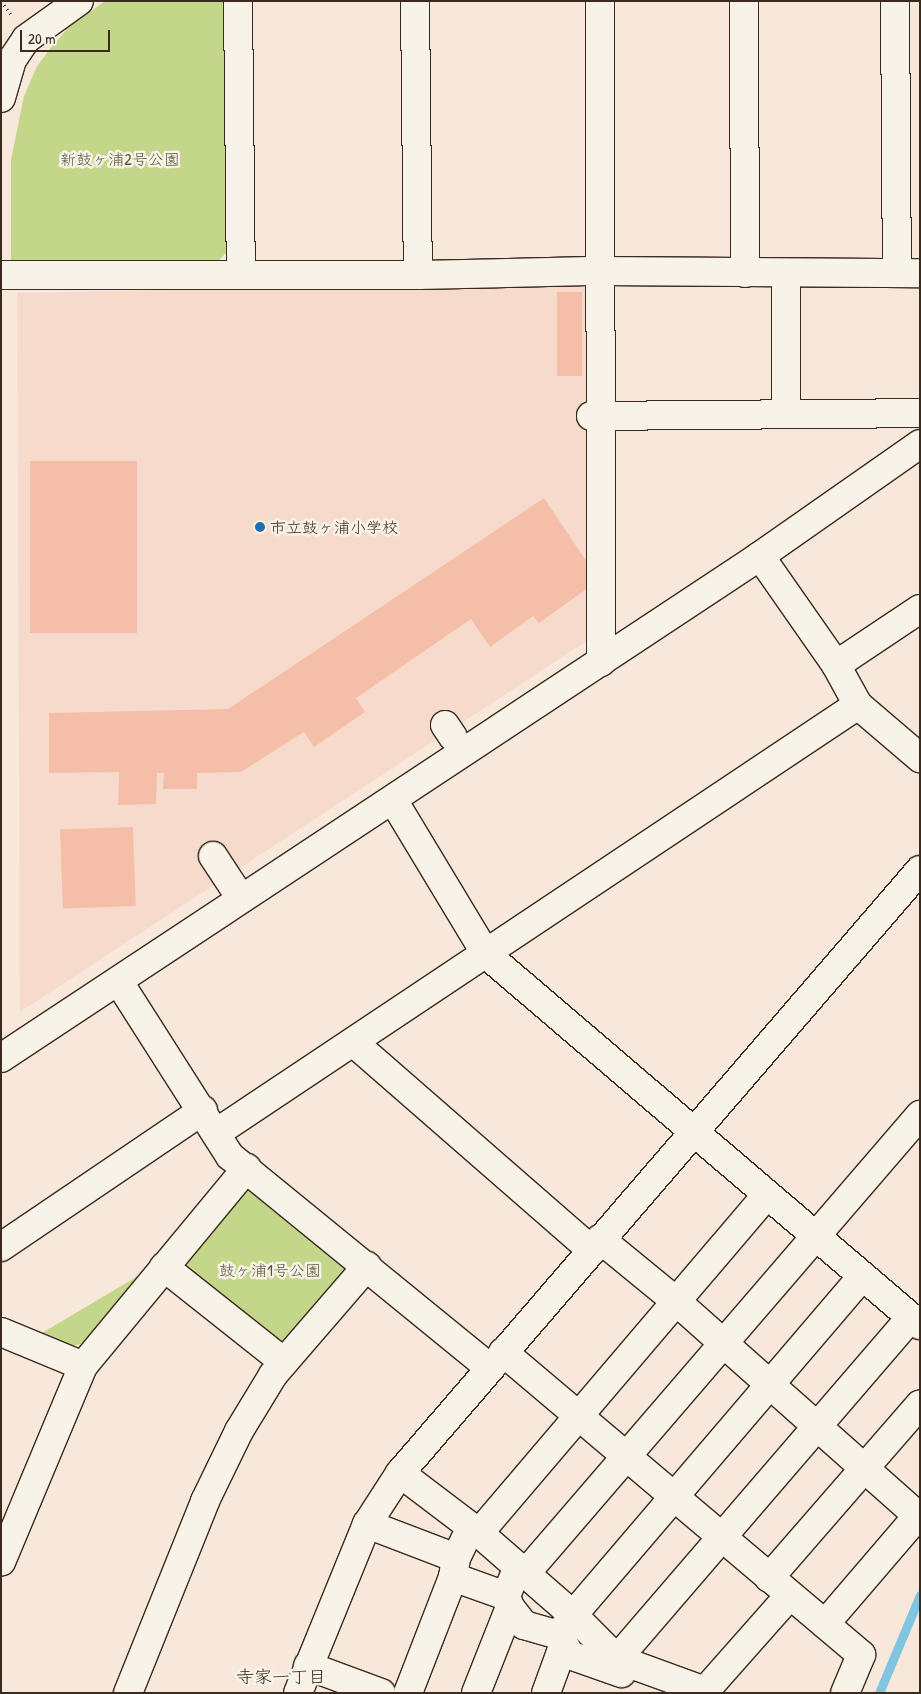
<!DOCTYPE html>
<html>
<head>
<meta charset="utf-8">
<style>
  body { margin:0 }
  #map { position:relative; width:921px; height:1694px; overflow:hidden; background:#f7e8db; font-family:"Patrick Hand","Klee One",sans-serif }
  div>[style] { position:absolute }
  .built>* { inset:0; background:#f6dbcc }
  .green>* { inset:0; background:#c4d68a }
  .stream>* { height:9px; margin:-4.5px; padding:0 4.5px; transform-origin:4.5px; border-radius:4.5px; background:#80c6e1 }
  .building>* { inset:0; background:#f5bea9; transform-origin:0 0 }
  .path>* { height:3px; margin-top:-1.5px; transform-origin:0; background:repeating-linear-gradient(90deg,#3b2a1e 0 1px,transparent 0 5px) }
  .roads { filter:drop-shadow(1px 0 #3b2a1e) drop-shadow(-1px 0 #3b2a1e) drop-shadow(0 1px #3b2a1e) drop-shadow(0 -1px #3b2a1e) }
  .minor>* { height:28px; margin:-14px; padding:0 14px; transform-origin:14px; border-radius:14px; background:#f7f3e8 }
  .dots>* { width:14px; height:14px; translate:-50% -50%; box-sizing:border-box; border:2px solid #f7f3e8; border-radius:50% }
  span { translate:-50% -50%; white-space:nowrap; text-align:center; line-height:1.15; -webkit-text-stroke:5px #f7f3e8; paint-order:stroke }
  .park-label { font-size:16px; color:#5d5539 }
  .poi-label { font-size:16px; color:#3b2a1e }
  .left { translate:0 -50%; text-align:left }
  .neighbourhood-label { font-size:18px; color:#3b2a1e }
  .frame { position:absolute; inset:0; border:2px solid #3b2a1e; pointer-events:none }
  .scale { position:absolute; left:20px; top:30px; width:90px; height:22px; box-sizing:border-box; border:2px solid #3b2a1e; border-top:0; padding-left:6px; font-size:15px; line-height:18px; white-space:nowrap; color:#3b2a1e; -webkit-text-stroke:4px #f7f3e8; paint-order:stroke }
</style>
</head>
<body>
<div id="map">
  <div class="built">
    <i style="clip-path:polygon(579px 282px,592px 297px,596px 635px,20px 1012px,17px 293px)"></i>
  </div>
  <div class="green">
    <i style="clip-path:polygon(105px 1px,226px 1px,227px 252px,212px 267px,11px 268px,11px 160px,24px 96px,37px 66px,54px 44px,69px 27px)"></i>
    <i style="clip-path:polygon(256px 1186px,348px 1262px,348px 1275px,289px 1346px,277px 1347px,186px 1275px,184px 1263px,245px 1189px)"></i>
    <i style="clip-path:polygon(143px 1273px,88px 1343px,72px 1346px,42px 1333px)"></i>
  </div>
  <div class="stream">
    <i style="left:879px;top:1693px;width:106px;rotate:-67.3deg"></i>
  </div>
  <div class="building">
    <i style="left:557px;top:292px;width:25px;height:84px"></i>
    <i style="left:137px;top:461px;width:172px;height:107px;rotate:90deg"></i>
    <i style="clip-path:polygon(544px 498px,599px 580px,539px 623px,533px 616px,490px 647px,471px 619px,356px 698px,365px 712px,314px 747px,304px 732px,241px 772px,197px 773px,197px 789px,163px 789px,164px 773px,157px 773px,156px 804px,118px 805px,119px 772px,49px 773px,49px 713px,228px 709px)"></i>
    <i style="left:133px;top:827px;width:79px;height:73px;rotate:88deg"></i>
  </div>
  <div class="path">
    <i style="left:1px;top:1px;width:17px;rotate:54deg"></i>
  </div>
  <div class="roads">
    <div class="minor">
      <i style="left:238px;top:1px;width:274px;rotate:89.4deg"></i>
      <i style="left:415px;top:1px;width:274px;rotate:89.4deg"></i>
      <i style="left:600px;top:1px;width:661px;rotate:89.91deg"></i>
      <i style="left:744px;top:1px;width:272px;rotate:89.8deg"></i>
      <i style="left:895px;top:1px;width:272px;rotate:89.6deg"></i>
      <i style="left:1px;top:98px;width:40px;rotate:-74deg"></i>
      <i style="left:12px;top:60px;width:25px;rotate:-56deg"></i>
      <i style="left:26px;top:39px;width:65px;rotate:-35.6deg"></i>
      <i style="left:1px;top:275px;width:417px"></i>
      <i style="left:418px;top:275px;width:182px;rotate:-1.3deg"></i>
      <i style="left:600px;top:271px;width:320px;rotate:0.4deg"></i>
      <i style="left:786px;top:413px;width:139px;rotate:-90deg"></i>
      <i style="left:591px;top:416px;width:329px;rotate:-0.5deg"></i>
      <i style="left:760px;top:556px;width:133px;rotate:55.1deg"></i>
      <i style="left:836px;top:665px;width:46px;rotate:61.2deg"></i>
      <i style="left:858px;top:705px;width:82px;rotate:40.5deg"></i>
      <i style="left:836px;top:665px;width:101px;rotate:-33.7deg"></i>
      <i style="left:445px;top:725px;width:14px;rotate:56deg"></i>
      <i style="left:393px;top:800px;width:180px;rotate:58.9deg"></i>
      <i style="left:486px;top:954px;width:571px;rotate:40.53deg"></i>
      <i style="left:213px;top:856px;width:49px;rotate:56.6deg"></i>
      <i style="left:119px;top:982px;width:206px;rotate:57.5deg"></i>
      <i style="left:230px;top:1156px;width:334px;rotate:39.2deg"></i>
      <i style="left:354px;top:1043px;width:315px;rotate:41.1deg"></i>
      <i style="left:1px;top:1058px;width:910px;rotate:-33.48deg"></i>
      <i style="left:760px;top:556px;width:195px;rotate:-35deg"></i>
      <i style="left:216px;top:1133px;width:772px;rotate:-33.69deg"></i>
      <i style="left:600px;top:1239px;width:99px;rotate:39.3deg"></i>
      <i style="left:677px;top:1302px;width:322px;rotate:41.6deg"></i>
      <i style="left:1px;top:1247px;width:244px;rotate:-34.1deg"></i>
      <i style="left:164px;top:1267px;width:153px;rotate:38.4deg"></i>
      <i style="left:1px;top:1332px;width:89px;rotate:22.5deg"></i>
      <i style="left:83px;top:1366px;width:212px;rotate:112.7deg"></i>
      <i style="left:503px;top:1352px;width:469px;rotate:40.2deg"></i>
      <i style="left:861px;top:1655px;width:41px;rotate:112.8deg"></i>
      <i style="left:83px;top:1366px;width:257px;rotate:-50.4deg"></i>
      <i style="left:400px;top:1473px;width:99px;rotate:37.2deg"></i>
      <i style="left:479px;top:1533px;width:125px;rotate:41.1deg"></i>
      <i style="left:573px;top:1615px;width:62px;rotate:45deg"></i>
      <i style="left:617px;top:1659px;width:94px;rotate:20deg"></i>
      <i style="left:705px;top:1691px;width:128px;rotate:-48.5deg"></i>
      <i style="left:367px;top:1524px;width:95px;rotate:20.9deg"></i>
      <i style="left:479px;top:1533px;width:444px;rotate:-49.6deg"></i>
      <i style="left:525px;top:1574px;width:606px;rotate:-49.29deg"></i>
      <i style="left:453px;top:1577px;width:56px;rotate:19.7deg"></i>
      <i style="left:769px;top:1578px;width:230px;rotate:-49deg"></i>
      <i style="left:510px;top:1607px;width:23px;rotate:52deg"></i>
      <i style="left:524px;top:1625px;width:36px;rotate:16deg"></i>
      <i style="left:825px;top:1624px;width:146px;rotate:-49.4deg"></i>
      <i style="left:570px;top:1655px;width:23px;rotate:-119deg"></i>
      <i style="left:559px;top:1635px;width:24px;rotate:-55deg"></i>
      <i style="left:573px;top:1615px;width:445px;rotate:-49.5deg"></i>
      <i style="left:617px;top:1659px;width:450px;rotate:-49.3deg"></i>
      <i style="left:308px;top:1666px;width:78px;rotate:20.3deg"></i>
      <i style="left:128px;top:1693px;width:207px;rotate:-68.1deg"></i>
      <i style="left:205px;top:1501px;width:78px;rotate:-64.1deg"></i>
      <i style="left:239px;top:1431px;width:66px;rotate:-58.7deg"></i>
      <i style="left:273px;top:1375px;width:144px;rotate:-49.2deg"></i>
      <i style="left:298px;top:1693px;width:183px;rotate:-67.8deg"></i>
      <i style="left:367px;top:1524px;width:61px;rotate:-57.1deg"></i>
      <i style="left:400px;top:1473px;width:796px;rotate:-49.23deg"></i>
      <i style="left:408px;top:1693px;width:124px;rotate:-68.8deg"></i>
      <i style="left:453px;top:1577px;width:19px;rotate:-81deg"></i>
      <i style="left:456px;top:1558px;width:34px;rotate:-64deg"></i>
      <i style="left:476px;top:1693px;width:92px;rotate:-68.4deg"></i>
      <i style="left:510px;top:1607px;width:12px;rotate:-110deg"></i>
      <i style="left:506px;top:1596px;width:31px;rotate:-68deg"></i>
      <i style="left:546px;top:1693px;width:44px;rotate:-69.9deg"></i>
      <i style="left:561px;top:1652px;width:64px;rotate:19.3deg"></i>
    </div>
  </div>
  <div class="dots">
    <i style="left:260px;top:527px;background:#1f6fb2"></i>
  </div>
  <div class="park-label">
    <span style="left:120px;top:159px">新鼓ヶ浦2号公園</span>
    <span style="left:270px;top:1270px">鼓ヶ浦1号公園</span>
  </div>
  <div class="poi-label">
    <span class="left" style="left:270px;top:527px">市立鼓ヶ浦小学校</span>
  </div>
  <div class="neighbourhood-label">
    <span style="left:281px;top:1677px">寺家一丁目</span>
  </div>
  <div class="frame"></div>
  <div class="scale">20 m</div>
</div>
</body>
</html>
